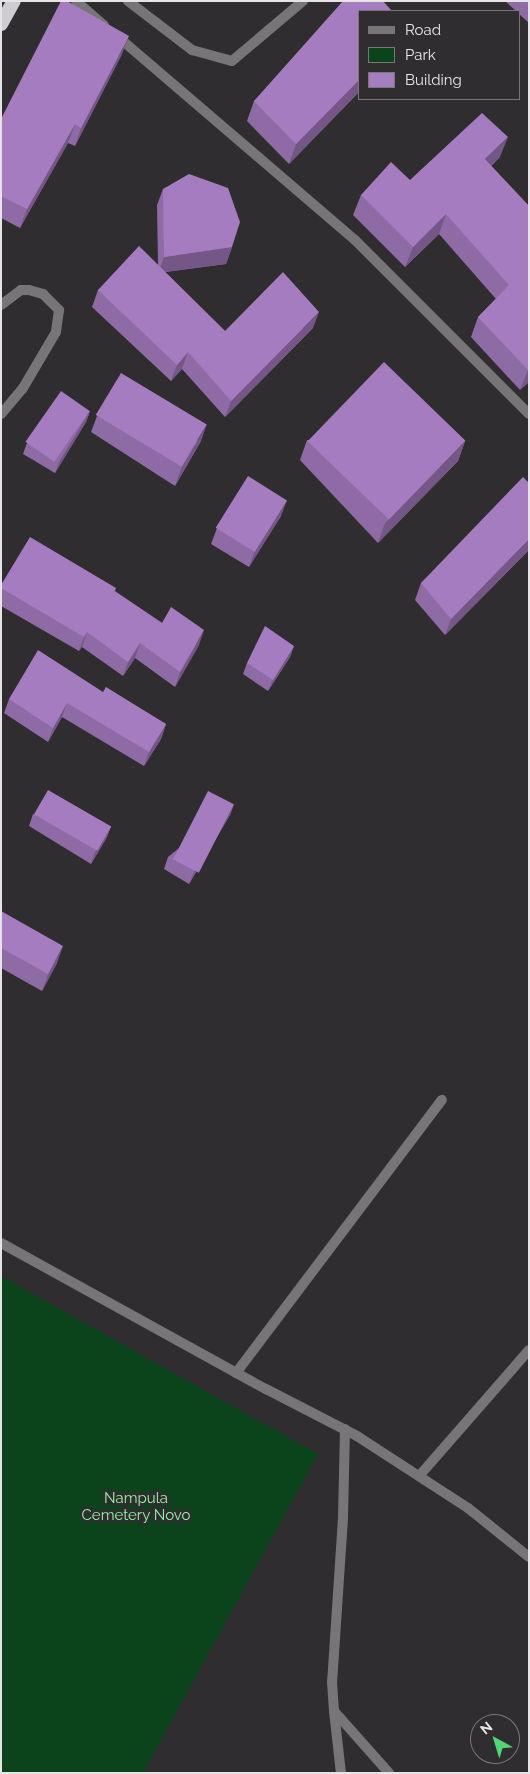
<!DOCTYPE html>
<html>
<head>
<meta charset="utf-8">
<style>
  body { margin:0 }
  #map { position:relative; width:530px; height:1774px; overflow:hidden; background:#2f2d30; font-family:Raleway,sans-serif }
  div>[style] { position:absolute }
  .green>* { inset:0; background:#0b441b }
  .service>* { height:10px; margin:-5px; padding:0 5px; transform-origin:5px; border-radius:5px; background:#777577 }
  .minor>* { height:10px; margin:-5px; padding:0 5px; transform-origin:5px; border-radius:5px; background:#777577 }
  .trunk>* { height:14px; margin:-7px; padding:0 7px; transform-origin:7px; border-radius:7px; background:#ceccd0 }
  .wall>* { inset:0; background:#8f6ba5 }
  .shaded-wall>* { inset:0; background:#745786 }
  .building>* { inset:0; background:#a67cc0; transform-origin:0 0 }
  span { translate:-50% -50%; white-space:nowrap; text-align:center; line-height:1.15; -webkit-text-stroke:5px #2f2d30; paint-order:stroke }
  .park-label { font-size:15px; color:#95f1a3 }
  .frame { position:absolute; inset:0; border:2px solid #e6e4e7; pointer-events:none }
  .legend { position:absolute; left:358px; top:10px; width:162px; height:90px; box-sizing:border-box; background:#2f2d30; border:1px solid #787679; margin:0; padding:6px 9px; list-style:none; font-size:15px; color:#e6e4e7 }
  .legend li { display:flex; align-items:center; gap:10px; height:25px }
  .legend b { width:25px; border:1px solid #787679 }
  .north { position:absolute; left:470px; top:1714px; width:50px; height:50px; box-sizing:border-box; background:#2f2d30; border:1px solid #787679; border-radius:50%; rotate:321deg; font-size:14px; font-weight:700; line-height:20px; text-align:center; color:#e6e4e7 }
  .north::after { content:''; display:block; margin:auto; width:18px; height:22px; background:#54d672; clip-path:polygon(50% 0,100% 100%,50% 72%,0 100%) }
</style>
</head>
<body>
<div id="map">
  <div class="green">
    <i style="clip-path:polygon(1px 1276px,318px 1454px,143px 1773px,1px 1773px)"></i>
  </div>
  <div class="service">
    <i style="left:128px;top:1px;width:81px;rotate:37.4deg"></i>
    <i style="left:192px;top:50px;width:41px;rotate:15.4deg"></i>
    <i style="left:232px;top:61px;width:93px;rotate:-40.2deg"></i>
    <i style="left:1px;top:305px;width:25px;rotate:-37deg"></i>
    <i style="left:21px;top:290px;width:8px"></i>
    <i style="left:29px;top:290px;width:15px;rotate:16deg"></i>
    <i style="left:43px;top:294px;width:23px;rotate:45deg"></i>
    <i style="left:59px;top:310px;width:22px;rotate:98deg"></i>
    <i style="left:56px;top:332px;width:65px;rotate:120.5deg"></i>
    <i style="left:23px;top:388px;width:34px;rotate:130deg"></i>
  </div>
  <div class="minor">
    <i style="left:76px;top:1px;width:37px;rotate:41deg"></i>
    <i style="left:117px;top:36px;width:313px;rotate:40.6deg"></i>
    <i style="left:355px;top:240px;width:246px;rotate:45deg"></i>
    <i style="left:1px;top:1243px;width:303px;rotate:28.9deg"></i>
    <i style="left:266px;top:1389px;width:102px;rotate:27.3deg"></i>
    <i style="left:357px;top:1436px;width:132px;rotate:33deg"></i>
    <i style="left:468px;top:1508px;width:78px;rotate:38.8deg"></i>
    <i style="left:236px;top:1373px;width:342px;rotate:-53deg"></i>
    <i style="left:345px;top:1429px;width:89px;rotate:91.3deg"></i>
    <i style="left:343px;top:1518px;width:164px;rotate:93.8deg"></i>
    <i style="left:332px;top:1682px;width:29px;rotate:86deg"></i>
    <i style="left:334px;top:1711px;width:83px;rotate:48.4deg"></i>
    <i style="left:420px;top:1475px;width:166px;rotate:-48.9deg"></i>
    <i style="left:334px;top:1711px;width:62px;rotate:83.6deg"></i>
  </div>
  <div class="trunk">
    <i style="left:1px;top:24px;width:26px;rotate:-61deg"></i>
  </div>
  <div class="wall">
    <i style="clip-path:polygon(505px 1px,529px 1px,529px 23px,519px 14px,519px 11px,516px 11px)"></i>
    <i style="clip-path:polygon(359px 11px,359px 92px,289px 164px,247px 121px,254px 101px)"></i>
    <i style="clip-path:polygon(122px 54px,75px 146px,68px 143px,20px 228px,1px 218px,1px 119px)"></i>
    <i style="clip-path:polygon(500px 157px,491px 166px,529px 206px,529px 382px,520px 390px,471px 337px,478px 317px,496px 299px,439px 234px,405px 267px,353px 215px,361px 195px,410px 180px)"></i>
    <i style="clip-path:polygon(163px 189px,232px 247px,226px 264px,165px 272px,225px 331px,313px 328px,225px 417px,182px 369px,171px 381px,92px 307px,98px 290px,158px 265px,157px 205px)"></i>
    <i style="clip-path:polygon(90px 411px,86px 422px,55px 473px,23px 454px,27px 443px)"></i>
    <i style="clip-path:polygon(97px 416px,201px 441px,175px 486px,91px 432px)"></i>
    <i style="clip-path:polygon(307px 440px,465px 441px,458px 461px,378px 543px,300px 460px)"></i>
    <i style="clip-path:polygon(529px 483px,529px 550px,445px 635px,415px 600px,421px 583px)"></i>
    <i style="clip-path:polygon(281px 516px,249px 567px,211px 544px,217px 528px)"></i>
    <i style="clip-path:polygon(1px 585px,116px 588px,115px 591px,162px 623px,199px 645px,175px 687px,135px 658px,123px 676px,82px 647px,79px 651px,1px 606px)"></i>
    <i style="clip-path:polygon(294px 646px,290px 657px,268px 691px,243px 674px,247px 663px)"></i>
    <i style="clip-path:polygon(103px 692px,166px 724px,161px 739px,144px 766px,62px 717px,48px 742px,4px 713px,9px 699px)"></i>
    <i style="clip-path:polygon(234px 804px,230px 815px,189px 884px,164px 869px,168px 857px)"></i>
    <i style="clip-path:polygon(33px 814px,111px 826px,107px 837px,91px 864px,29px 826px)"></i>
    <i style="clip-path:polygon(1px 911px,57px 963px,42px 991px,1px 968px)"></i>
  </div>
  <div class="shaded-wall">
    <i style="clip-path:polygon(129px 36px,122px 54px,75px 146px,81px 128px)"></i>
    <i style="clip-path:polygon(359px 80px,359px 92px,289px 164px,296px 144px)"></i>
    <i style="clip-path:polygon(75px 124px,68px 143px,20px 228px,27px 209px)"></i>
    <i style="clip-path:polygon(508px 137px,500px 157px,478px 180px,485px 159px)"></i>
    <i style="clip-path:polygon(446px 214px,439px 234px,405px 267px,413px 247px)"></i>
    <i style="clip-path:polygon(232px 247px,226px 264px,158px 273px,164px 257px)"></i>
    <i style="clip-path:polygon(319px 312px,313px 328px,225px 417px,231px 401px)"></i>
    <i style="clip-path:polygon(188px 352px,182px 369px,171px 381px,177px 365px)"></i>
    <i style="clip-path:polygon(529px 369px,529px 382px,520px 390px,528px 370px)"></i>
    <i style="clip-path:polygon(90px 411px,86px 422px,55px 473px,59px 462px)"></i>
    <i style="clip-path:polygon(207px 424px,201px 441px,175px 486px,181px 469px)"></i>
    <i style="clip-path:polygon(465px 441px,458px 461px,378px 543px,385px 523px)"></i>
    <i style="clip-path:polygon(287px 500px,281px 516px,249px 567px,255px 551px)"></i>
    <i style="clip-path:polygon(529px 539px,529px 550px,445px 635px,451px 619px)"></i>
    <i style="clip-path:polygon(204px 630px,199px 645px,175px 687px,180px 672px)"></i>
    <i style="clip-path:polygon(87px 632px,82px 647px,79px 651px,84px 637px)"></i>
    <i style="clip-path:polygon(140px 643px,135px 658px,123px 676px,128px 662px)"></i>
    <i style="clip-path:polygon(294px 646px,290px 657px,268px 691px,273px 680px)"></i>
    <i style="clip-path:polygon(67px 703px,62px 717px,48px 742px,53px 728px)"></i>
    <i style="clip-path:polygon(166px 724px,161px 739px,144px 766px,149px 752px)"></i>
    <i style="clip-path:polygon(234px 804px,230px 815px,189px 884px,194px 872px)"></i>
    <i style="clip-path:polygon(111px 826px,107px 837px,91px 864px,95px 852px)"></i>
    <i style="clip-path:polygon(63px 946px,57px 963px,42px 991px,48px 974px)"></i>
  </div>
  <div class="building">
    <i style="clip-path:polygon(61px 1px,67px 1px,129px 36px,81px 128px,75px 124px,27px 209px,1px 196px,1px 119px)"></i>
    <i style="clip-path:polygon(343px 1px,383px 1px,392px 11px,359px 11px,359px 80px,296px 144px,254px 101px)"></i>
    <i style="clip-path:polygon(482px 113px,508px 137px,485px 159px,529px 206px,529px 369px,528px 370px,478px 317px,509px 285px,446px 214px,413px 247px,361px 195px,391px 162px,410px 180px)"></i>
    <i style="clip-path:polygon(189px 174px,228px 188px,240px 222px,232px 247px,164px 257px,163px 189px)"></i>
    <i style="clip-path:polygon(139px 246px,225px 331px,283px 272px,319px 312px,231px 401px,188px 352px,177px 365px,98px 290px)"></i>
    <i style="left:384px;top:362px;width:113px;height:110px;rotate:44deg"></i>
    <i style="left:121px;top:373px;width:100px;height:49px;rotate:31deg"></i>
    <i style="left:61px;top:391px;width:35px;height:62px;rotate:35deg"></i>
    <i style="left:248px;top:476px;width:46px;height:61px;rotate:32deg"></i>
    <i style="clip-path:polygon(523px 477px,529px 483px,529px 539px,451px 619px,421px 583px)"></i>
    <i style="clip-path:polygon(30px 537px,116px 588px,114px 591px,162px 623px,171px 607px,204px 630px,180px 672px,140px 643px,128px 662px,87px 632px,84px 637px,1px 588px,1px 585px)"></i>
    <i style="clip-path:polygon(265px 626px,294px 646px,273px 680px,247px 663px)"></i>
    <i style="clip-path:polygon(38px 650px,103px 692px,106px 687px,166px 724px,149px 752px,67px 703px,53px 728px,9px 699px)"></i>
    <i style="left:48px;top:790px;width:73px;height:28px;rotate:30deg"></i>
    <i style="left:208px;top:791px;width:29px;height:77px;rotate:27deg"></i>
    <i style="clip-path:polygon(1px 911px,63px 946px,48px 974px,1px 948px)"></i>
  </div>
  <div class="park-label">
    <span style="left:136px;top:1507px">Nampula<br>Cemetery Novo</span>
  </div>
  <div class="frame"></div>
  <ul class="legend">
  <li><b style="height:6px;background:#777577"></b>Road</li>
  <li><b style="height:14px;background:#0b441b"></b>Park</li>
  <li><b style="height:14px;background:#a67cc0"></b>Building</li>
  </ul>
  <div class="north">N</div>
</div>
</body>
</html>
